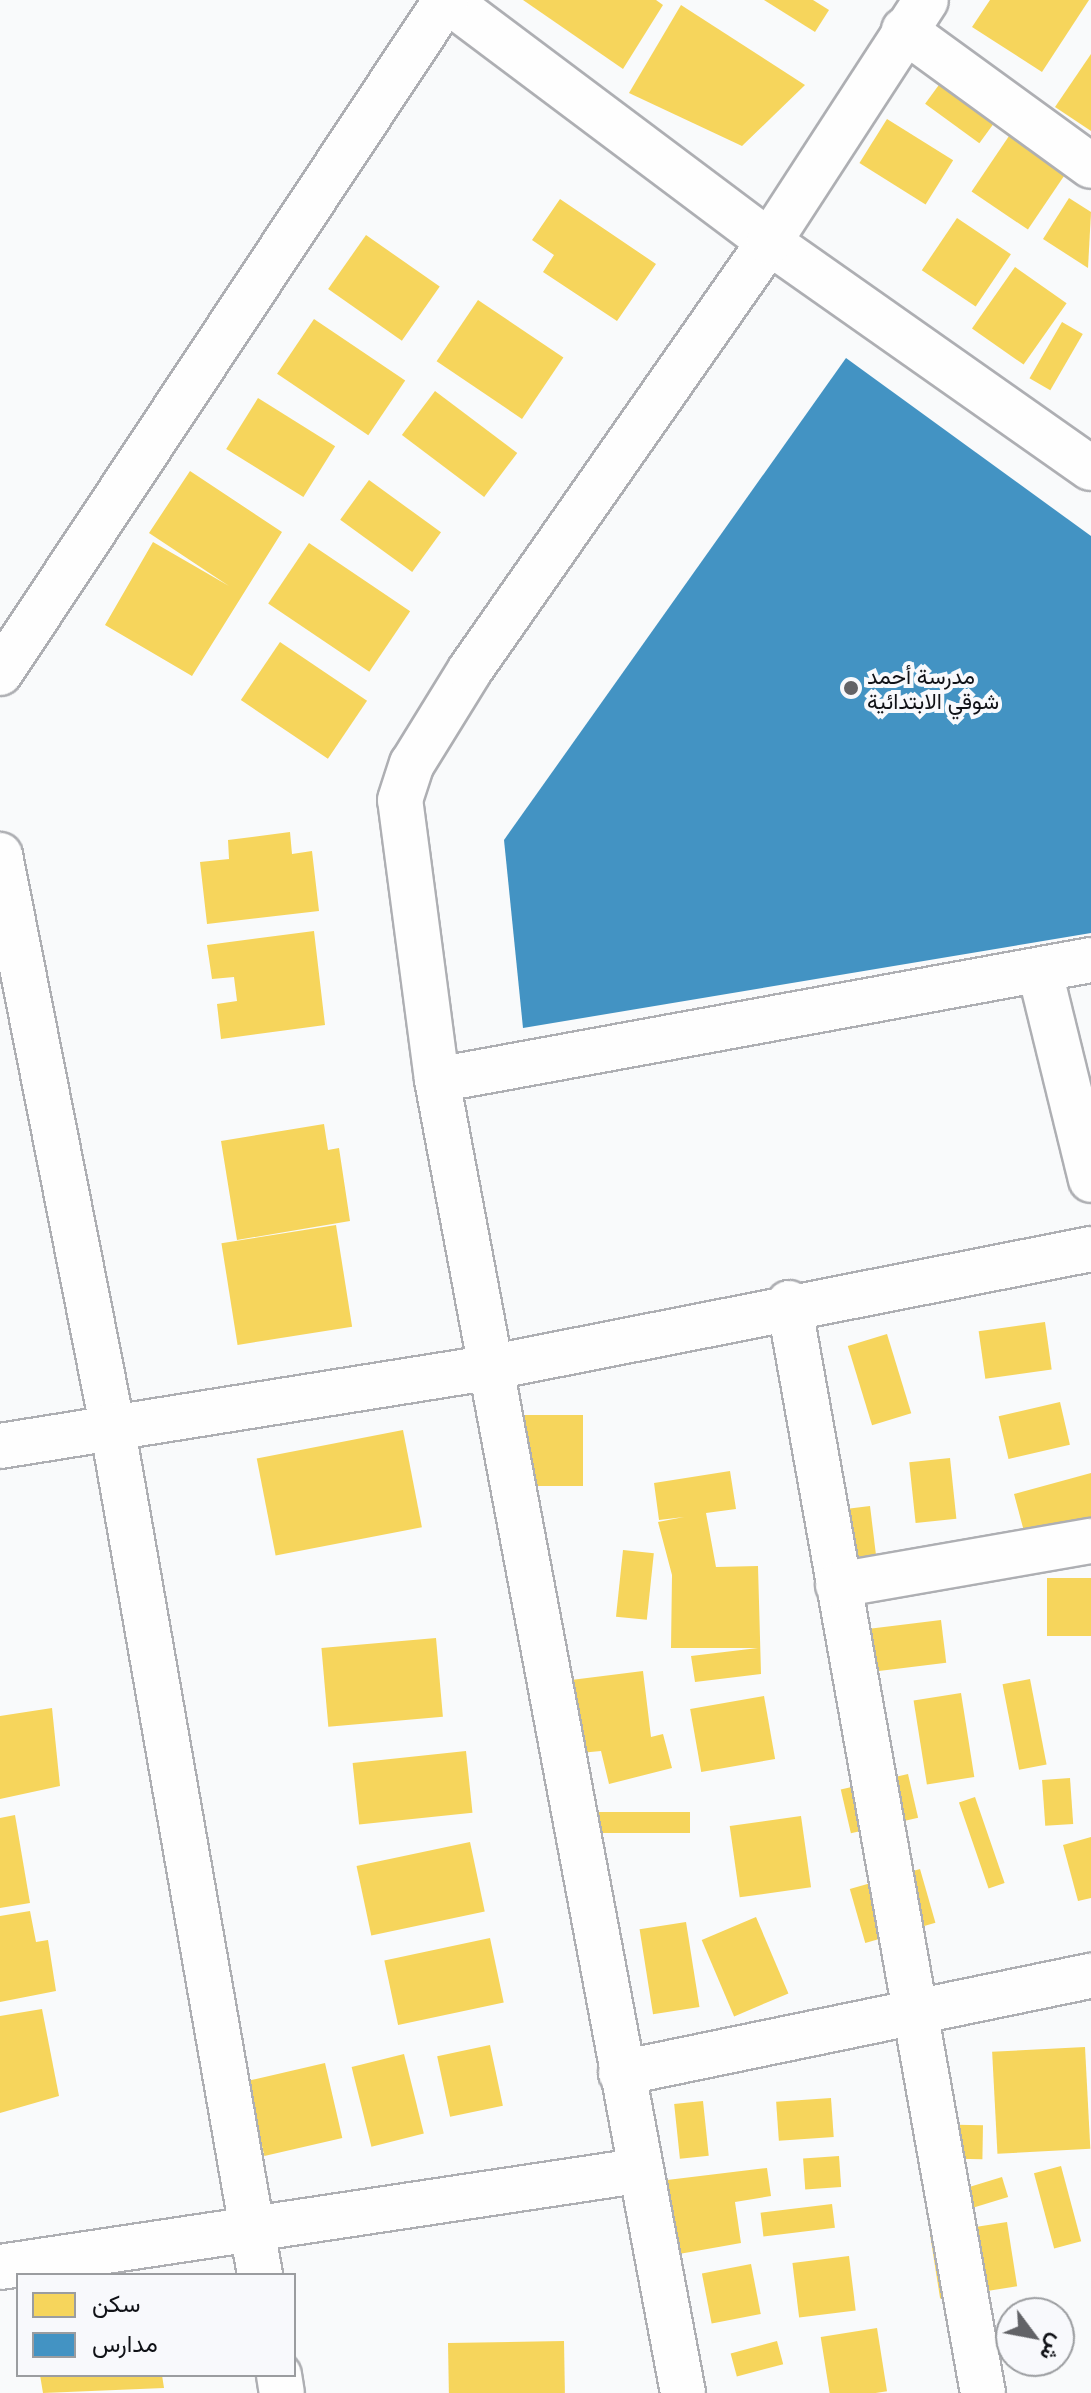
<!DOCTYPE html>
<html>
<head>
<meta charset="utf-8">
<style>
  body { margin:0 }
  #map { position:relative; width:1091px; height:2393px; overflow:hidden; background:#f9fafb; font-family:"Noto Sans",Vazirmatn,sans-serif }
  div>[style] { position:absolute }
  .homes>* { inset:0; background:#f6d55c; transform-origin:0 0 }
  .schools>* { inset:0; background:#4393c3 }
  .roads { filter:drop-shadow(2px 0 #aeafb3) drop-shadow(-2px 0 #aeafb3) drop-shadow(0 2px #aeafb3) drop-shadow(0 -2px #aeafb3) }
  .street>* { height:44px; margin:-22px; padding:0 22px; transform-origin:22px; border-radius:22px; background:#fefefe }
  .dots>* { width:22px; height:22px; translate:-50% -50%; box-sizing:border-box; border:4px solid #f8f9fc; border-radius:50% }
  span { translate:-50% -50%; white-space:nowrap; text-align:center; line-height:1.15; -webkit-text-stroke:8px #f8f9fc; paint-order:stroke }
  .poi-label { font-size:22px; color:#101217 }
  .left { translate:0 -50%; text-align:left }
  .legend { position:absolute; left:16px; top:2273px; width:280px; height:104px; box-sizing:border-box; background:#f8f9fc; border:2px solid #9b9da0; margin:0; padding:10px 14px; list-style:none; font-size:24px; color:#101217 }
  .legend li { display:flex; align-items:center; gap:16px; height:40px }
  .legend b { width:40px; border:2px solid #9b9da0 }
  .north { position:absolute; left:995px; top:2297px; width:80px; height:80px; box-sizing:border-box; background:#f8f9fc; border:2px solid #9b9da0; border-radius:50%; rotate:122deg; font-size:22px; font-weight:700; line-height:32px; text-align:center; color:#101217 }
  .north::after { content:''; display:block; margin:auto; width:28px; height:36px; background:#626367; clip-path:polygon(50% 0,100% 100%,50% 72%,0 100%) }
</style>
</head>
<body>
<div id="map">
  <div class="homes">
    <i style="clip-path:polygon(523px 0,656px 0,663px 5px,623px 69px)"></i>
    <i style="clip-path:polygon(764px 0,813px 0,829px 10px,815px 32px)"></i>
    <i style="clip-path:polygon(990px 0,1089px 0,1042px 72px,972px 27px)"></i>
    <i style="clip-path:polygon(681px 5px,805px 85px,742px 146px,629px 93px)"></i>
    <i style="clip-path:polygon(1091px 54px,1091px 131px,1055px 107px)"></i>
    <i style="left:941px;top:82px;width:67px;height:27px;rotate:36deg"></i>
    <i style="left:887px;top:119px;width:78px;height:52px;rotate:32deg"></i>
    <i style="left:1009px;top:136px;width:68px;height:67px;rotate:34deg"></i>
    <i style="clip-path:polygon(1069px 198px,1091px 212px,1088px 268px,1043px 239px)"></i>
    <i style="clip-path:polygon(560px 199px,656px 264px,617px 321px,543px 272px,554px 255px,532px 240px)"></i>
    <i style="left:957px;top:218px;width:65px;height:63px;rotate:34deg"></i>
    <i style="left:366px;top:235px;width:90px;height:66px;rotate:35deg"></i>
    <i style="left:1015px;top:267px;width:63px;height:75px;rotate:35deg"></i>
    <i style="left:478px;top:300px;width:103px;height:74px;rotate:34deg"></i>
    <i style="left:314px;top:319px;width:110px;height:66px;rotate:34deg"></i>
    <i style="left:1062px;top:322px;width:24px;height:65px;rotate:30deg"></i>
    <i style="left:435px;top:391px;width:103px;height:55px;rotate:37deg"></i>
    <i style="left:258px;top:398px;width:91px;height:60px;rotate:32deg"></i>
    <i style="clip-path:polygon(857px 470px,909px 506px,893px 531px,918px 550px,938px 519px,1018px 575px,1061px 580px,1091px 619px,1091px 743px,810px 543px)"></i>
    <i style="clip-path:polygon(190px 471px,282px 532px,192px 676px,105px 625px,153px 542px,229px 586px,149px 533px)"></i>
    <i style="left:369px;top:480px;width:89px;height:49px;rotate:36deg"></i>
    <i style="left:758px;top:486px;width:70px;height:389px;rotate:32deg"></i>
    <i style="left:309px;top:543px;width:122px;height:73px;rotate:34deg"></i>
    <i style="left:280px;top:642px;width:105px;height:70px;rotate:34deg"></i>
    <i style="clip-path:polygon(1086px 813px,1091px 910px,1032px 920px,1016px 825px)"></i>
    <i style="clip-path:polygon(290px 832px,292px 854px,312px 851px,319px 911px,207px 924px,200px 862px,229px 859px,228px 840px)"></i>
    <i style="clip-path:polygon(314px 931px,325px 1025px,221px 1039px,217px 1004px,237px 1001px,234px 977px,212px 979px,207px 945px)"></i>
    <i style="clip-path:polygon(324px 1124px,328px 1150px,339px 1148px,350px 1221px,237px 1240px,221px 1141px)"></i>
    <i style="left:336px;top:1225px;width:103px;height:116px;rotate:81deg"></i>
    <i style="left:1045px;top:1322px;width:48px;height:67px;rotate:82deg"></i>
    <i style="left:887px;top:1334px;width:83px;height:41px;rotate:73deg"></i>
    <i style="left:1060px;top:1402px;width:44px;height:63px;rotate:77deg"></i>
    <i style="left:503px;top:1415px;width:80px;height:71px"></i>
    <i style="left:403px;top:1430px;width:99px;height:149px;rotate:79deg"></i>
    <i style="left:950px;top:1458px;width:61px;height:41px;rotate:84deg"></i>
    <i style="clip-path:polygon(730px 1471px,736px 1509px,706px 1513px,716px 1567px,758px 1566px,761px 1674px,695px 1682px,691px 1656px,758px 1648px,671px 1648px,672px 1575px,658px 1522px,684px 1517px,659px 1520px,654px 1483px)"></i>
    <i style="clip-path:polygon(1091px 1473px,1091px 1521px,1026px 1539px,1014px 1494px)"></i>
    <i style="left:870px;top:1506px;width:49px;height:65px;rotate:83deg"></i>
    <i style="left:623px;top:1550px;width:31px;height:67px;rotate:6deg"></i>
    <i style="left:1091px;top:1578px;width:58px;height:44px;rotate:90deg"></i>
    <i style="left:941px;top:1620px;width:43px;height:76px;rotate:83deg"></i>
    <i style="left:436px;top:1638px;width:79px;height:115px;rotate:85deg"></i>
    <i style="clip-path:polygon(643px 1671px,651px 1737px,663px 1734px,672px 1768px,609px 1784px,601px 1751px,580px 1753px,571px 1680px)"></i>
    <i style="left:1030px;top:1679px;width:87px;height:28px;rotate:79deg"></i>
    <i style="left:961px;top:1693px;width:85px;height:48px;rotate:81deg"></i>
    <i style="left:764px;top:1696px;width:64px;height:75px;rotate:80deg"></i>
    <i style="clip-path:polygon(52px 1708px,60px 1786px,0 1799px,0 1716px)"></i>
    <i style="left:466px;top:1751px;width:62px;height:114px;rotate:84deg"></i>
    <i style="left:908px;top:1774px;width:45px;height:69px;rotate:77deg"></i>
    <i style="left:1070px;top:1778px;width:46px;height:28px;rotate:86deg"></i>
    <i style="left:975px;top:1797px;width:91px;height:17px;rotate:71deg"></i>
    <i style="left:595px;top:1812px;width:95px;height:21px"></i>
    <i style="clip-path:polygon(15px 1815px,30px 1903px,0 1908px,0 1818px)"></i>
    <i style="left:801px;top:1816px;width:72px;height:72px;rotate:82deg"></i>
    <i style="clip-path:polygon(1091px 1837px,1091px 1898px,1078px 1901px,1063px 1845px)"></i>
    <i style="left:470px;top:1842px;width:71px;height:116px;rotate:78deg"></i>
    <i style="left:920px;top:1869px;width:56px;height:73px;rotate:74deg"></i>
    <i style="clip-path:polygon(30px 1911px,36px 1942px,48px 1940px,56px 1991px,0 2002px,0 1916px)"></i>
    <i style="left:756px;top:1917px;width:83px;height:59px;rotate:67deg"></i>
    <i style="left:686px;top:1922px;width:86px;height:47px;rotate:81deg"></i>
    <i style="left:490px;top:1938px;width:66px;height:108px;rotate:78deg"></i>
    <i style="clip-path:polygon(42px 2009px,59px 2096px,0 2113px,0 2016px)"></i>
    <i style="left:490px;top:2045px;width:62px;height:54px;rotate:78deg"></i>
    <i style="left:1085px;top:2047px;width:102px;height:93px;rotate:87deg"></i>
    <i style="left:404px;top:2054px;width:82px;height:54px;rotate:76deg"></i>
    <i style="left:325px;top:2063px;width:77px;height:80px;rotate:77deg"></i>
    <i style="left:831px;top:2098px;width:39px;height:55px;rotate:86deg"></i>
    <i style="left:703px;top:2101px;width:55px;height:29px;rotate:84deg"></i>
    <i style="left:917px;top:2124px;width:66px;height:34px;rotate:1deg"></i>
    <i style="left:839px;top:2156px;width:31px;height:36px;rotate:86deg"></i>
    <i style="left:1061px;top:2166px;width:78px;height:28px;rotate:75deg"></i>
    <i style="clip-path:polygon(767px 2168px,771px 2196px,735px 2202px,741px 2243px,679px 2254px,667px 2180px)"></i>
    <i style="left:1002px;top:2177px;width:21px;height:59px;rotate:73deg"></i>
    <i style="left:832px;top:2204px;width:24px;height:72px;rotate:83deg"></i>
    <i style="left:1007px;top:2222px;width:65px;height:78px;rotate:81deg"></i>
    <i style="left:849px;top:2256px;width:55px;height:57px;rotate:83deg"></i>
    <i style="left:751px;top:2264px;width:51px;height:50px;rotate:79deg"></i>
    <i style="left:877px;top:2328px;width:64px;height:57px;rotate:81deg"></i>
    <i style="left:564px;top:2341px;width:52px;height:116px;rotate:89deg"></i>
    <i style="left:777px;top:2341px;width:24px;height:48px;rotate:75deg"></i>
    <i style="clip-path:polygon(40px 2375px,162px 2375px,164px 2388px,43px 2393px)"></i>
  </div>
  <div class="schools">
    <i style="clip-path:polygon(846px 358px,1091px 536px,1091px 933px,523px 1028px,504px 840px)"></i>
  </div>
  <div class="roads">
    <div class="street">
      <i style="left:447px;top:0;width:403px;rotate:36.9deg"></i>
      <i style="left:769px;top:242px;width:393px;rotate:35.1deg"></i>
      <i style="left:904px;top:30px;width:231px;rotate:36deg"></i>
      <i style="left:0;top:673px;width:807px;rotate:-56.47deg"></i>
      <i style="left:0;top:855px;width:581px;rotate:78.88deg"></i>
      <i style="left:112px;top:1425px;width:863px;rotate:80.12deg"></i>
      <i style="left:1040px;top:972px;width:214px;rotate:76.2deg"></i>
      <i style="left:437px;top:1080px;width:665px;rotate:-10.4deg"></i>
      <i style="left:789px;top:1303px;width:1107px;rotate:79.91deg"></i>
      <i style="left:0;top:1446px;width:499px;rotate:-9.1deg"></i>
      <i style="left:493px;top:1367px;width:610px;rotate:-11.16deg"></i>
      <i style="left:838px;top:1585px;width:257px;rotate:-9.9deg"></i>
      <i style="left:621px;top:2073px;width:480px;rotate:-11.7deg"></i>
      <i style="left:0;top:2267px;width:644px;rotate:-8.57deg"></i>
      <i style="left:279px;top:2375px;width:18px;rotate:81deg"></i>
      <i style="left:683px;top:2393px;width:1336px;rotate:-100.61deg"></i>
      <i style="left:437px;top:1080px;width:282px;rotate:-97.5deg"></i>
      <i style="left:400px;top:800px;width:38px;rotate:-72deg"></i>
      <i style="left:412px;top:764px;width:110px;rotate:-58.3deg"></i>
      <i style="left:470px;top:670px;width:522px;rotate:-55.06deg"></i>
      <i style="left:769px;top:242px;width:288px;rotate:-57deg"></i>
    </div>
  </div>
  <div class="dots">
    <i style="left:851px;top:688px;background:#626367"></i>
  </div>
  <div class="poi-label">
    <span class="left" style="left:867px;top:688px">مدرسة أحمد<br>شوقي الابتدائية</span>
  </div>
  <ul class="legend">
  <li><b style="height:22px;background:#f6d55c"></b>سكن</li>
  <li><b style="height:22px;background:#4393c3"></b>مدارس</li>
  </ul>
  <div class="north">ش</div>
</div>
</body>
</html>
